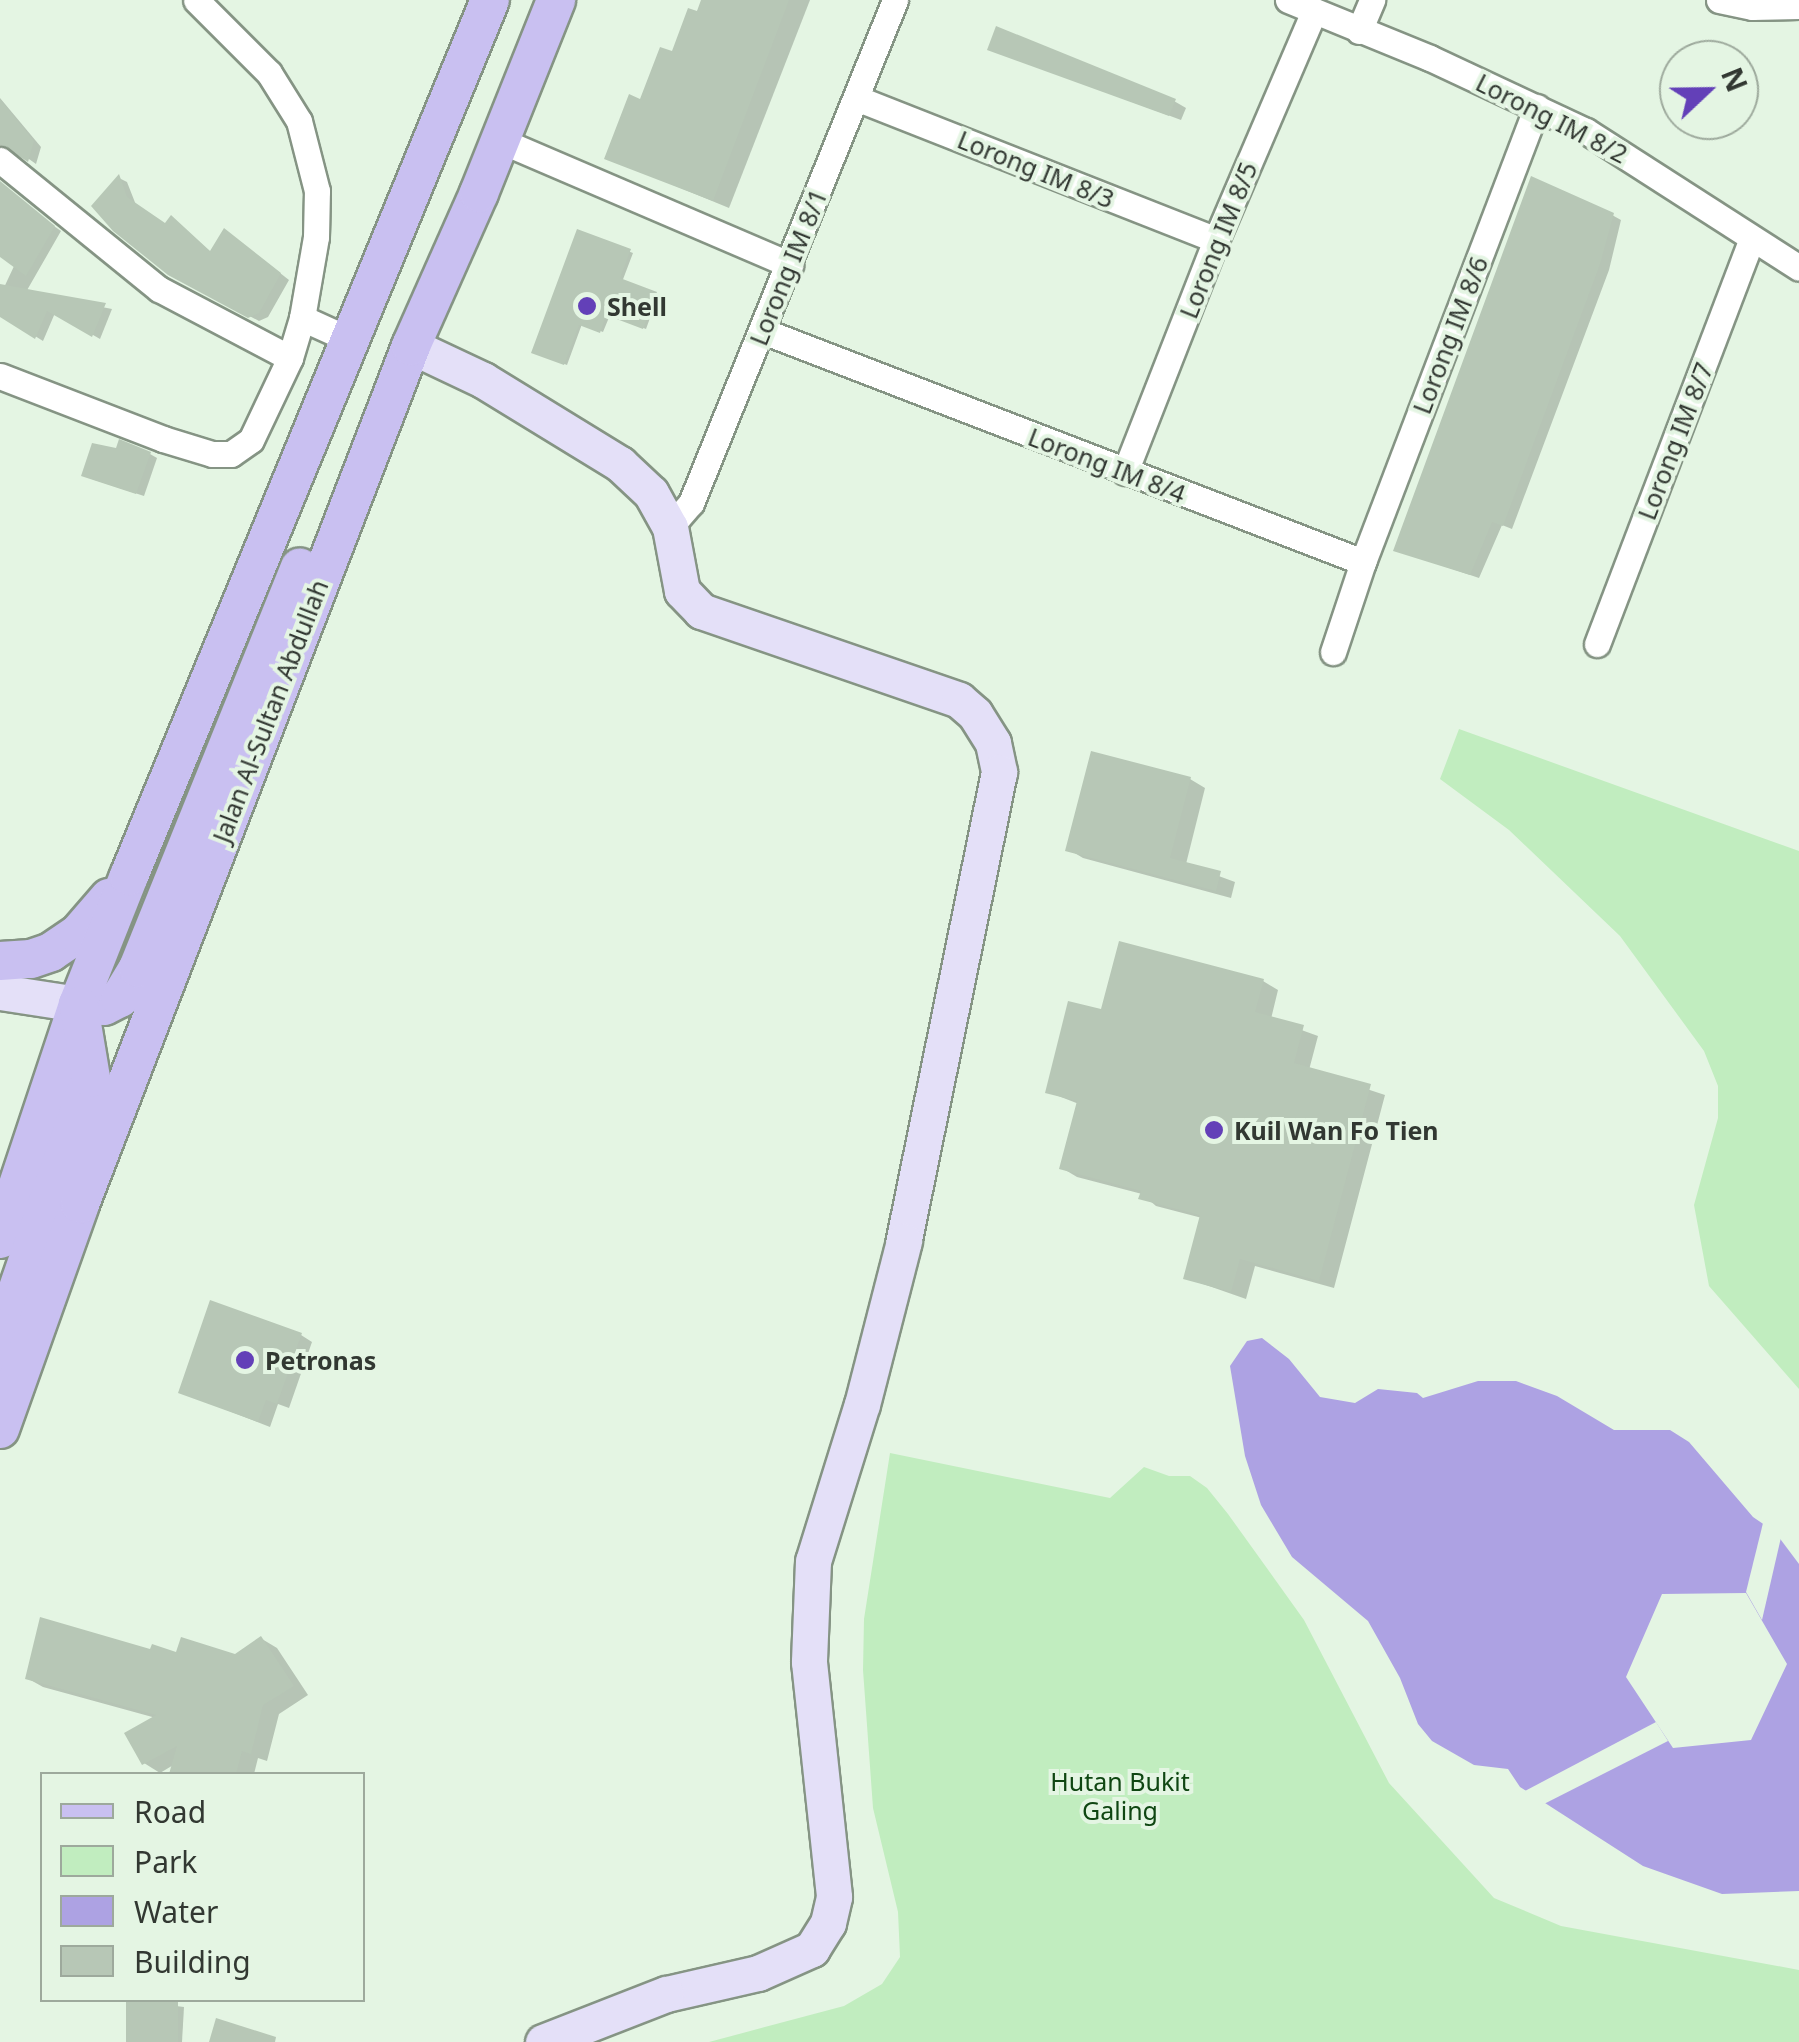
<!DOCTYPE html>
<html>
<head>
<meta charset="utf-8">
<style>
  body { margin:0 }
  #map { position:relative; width:1799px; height:2042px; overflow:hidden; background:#e4f5e3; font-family:"Noto Sans",sans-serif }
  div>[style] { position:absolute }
  .green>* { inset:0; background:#c1edbf }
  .water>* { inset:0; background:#ada2e3 }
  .pier>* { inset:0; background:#e4f5e3 }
  .shadow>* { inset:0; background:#0003 }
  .building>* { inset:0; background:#b7c7b6; transform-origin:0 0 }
  .roads { filter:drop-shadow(2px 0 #859484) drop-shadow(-2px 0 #859484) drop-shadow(0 2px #859484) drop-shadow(0 -2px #859484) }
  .street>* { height:25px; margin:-12.5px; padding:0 12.5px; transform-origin:12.5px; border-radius:12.5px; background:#fff }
  .secondary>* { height:35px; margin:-17.5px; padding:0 17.5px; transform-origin:17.5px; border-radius:17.5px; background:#e4e0f8 }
  .primary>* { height:38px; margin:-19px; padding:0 19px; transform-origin:19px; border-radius:19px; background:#c9c0f1 }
  .dots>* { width:28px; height:28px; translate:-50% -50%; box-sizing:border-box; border:5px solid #e4f5e3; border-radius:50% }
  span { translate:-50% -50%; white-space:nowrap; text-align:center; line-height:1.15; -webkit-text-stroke:8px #e4f5e3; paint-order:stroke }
  .street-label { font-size:25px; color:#323832 }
  .poi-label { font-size:25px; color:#323832; font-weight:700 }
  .left { translate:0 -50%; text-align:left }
  .park-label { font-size:25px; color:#0f4612 }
  .legend { position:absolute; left:40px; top:1772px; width:325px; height:230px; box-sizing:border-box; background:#e4f5e3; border:2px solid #9da99c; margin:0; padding:12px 18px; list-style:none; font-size:30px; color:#323832 }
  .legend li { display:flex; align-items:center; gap:20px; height:50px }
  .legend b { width:50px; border:2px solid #9da99c }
  .north { position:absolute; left:1659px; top:40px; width:100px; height:100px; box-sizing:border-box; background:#e4f5e3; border:2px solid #9da99c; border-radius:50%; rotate:68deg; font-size:28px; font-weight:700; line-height:40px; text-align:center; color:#323832 }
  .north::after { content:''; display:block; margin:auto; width:35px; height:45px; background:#6340b8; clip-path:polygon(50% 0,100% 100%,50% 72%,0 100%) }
</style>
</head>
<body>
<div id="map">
  <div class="green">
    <i style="clip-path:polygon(1459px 729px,1799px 851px,1799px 1389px,1709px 1286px,1694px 1205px,1718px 1118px,1718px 1086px,1704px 1051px,1620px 936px,1509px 830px,1440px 779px)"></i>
    <i style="clip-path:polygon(890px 1453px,1110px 1498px,1144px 1467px,1169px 1476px,1190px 1476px,1207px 1488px,1228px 1514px,1304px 1620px,1389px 1783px,1494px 1898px,1561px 1926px,1799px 1970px,1799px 2042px,709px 2042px,844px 2006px,882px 1984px,900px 1957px,898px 1912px,873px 1808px,863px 1670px,864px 1619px)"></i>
  </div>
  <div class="water">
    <i style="clip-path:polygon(evenodd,1262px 1338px,1289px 1359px,1320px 1397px,1355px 1403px,1378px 1389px,1417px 1393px,1423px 1398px,1478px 1381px,1516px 1381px,1557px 1396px,1614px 1430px,1670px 1430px,1689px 1442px,1753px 1517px,1775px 1532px,1799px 1564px,1799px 1891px,1722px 1894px,1643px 1866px,1520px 1787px,1508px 1769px,1474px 1765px,1432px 1741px,1418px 1724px,1400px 1678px,1368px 1621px,1292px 1557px,1261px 1505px,1245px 1456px,1230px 1366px,1247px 1341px,1262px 1338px,1746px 1593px,1787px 1664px,1751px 1740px,1673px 1748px,1626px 1677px,1662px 1594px,1746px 1593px)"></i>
  </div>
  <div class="pier">
    <i style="clip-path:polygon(1764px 1519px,1782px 1533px,1762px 1620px,1746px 1592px)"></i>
    <i style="clip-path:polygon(1656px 1722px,1668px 1741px,1540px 1806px,1521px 1793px)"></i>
  </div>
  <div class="shadow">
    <i style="clip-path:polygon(704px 0,810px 0,729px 208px,608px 158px)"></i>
    <i style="clip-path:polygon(990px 49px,1174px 101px,1186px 108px,1181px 120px)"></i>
    <i style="clip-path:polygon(0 98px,41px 147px,36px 164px,12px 147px,0 152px)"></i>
    <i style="clip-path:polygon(119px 178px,127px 182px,136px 205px,166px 226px,172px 219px,212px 253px,234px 237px,289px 280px,268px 317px,259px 321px,169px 273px,115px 229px)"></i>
    <i style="clip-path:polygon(38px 215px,61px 231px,26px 292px,112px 309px,100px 339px,55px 313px,43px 341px,0 314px,0 296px)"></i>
    <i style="clip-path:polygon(1612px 215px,1621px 220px,1609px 270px,1512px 529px,1502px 525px,1479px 578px,1396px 550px)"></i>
    <i style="clip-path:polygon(579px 232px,633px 253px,622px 282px,658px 296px,646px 329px,610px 315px,603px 332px,582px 324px,567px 365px,534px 352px)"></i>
    <i style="clip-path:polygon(150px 454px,157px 458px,144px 496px,92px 479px)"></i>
    <i style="clip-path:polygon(1190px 779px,1205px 788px,1186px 864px,1235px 882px,1231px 898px,1083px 858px,1068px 849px)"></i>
    <i style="clip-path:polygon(1263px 981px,1278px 990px,1271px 1019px,1318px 1036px,1309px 1070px,1385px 1095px,1334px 1288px,1255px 1266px,1246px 1299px,1186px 1278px,1202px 1218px,1156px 1206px,1142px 1194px,1077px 1177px,1062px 1168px,1079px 1104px,1048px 1092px,1103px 1012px)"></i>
    <i style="clip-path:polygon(301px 1335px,312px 1342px,289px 1408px,278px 1404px,270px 1427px,181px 1392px)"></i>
    <i style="clip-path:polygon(262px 1639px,277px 1648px,308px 1695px,279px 1714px,267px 1761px,258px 1758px,254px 1774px,172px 1774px,175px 1764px,160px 1773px,144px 1763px,156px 1718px,43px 1687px,27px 1678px,152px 1652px,235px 1657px)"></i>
    <i style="clip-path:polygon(128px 2000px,184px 2007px,182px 2042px,126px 2042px)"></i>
  </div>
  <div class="building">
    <i style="clip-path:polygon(701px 0,789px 0,713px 201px,604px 159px,629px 94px,640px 99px,660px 47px,672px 51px,688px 8px,697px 11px)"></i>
    <i style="clip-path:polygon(996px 26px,1176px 99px,1169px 116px,987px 50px)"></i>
    <i style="clip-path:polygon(0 99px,34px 141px,28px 162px,0 144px)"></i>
    <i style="clip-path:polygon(119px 174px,127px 197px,165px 223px,171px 215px,210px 251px,224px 228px,281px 273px,259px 313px,248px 318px,168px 275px,113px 231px,91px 206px)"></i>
    <i style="clip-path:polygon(1531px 176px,1614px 213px,1600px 264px,1503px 526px,1492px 522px,1470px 575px,1393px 551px)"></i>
    <i style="clip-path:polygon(0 181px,55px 226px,26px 276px,0 257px)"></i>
    <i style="clip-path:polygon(577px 229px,631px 249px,620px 278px,657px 292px,643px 329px,606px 315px,600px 333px,579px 325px,564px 365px,531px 353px)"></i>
    <i style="clip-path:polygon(0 284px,38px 291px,106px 303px,92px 337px,47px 311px,35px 339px,0 317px)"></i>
    <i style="clip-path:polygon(119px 439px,151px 452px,136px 494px,81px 476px,92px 443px,116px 448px)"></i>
    <i style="clip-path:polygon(1091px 751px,1191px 777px,1170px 858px,1221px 871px,1216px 891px,1065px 851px)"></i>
    <i style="clip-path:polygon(1119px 941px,1264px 979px,1255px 1012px,1304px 1025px,1294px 1063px,1371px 1084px,1319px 1281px,1240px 1259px,1231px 1292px,1183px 1279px,1200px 1215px,1138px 1199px,1141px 1191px,1059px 1169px,1077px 1101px,1045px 1093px,1068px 1001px,1101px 1009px)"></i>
    <i style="clip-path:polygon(210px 1300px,302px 1333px,277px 1404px,266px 1400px,258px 1422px,178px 1393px)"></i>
    <i style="clip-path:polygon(40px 1617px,150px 1649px,152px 1644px,176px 1652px,181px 1637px,235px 1654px,261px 1636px,294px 1686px,263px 1705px,251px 1754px,242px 1751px,236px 1774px,169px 1774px,177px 1746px,142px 1765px,124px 1733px,156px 1715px,25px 1679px)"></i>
    <i style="left:126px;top:2000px;width:52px;height:42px"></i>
    <i style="clip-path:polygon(216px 2018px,276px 2037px,275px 2042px,209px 2042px)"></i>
  </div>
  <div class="roads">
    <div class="street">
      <i style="left:1288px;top:0;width:153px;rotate:22.2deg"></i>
      <i style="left:1430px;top:58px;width:172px;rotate:25.1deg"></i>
      <i style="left:1586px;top:131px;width:253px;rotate:32.7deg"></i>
      <i style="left:1719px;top:0;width:34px;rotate:12deg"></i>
      <i style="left:1752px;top:7px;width:47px;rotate:-1.2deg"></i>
      <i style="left:1359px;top:31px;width:34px;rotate:-67deg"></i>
      <i style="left:856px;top:98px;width:387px;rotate:21.5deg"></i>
      <i style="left:499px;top:140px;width:317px;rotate:23.2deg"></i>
      <i style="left:0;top:160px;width:205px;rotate:39.1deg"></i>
      <i style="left:159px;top:289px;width:148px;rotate:27.8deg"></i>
      <i style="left:302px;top:318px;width:56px;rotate:24.3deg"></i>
      <i style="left:763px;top:331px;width:643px;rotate:21.06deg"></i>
      <i style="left:1363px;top:562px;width:95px;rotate:108.4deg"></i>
      <i style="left:0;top:376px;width:175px;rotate:21.1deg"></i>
      <i style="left:163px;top:439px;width:51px;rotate:17deg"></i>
      <i style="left:212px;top:454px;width:19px"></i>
      <i style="left:231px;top:454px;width:24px;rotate:-35deg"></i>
      <i style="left:251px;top:440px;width:91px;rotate:-64.6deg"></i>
      <i style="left:290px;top:358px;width:42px;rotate:-73.3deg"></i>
      <i style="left:302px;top:318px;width:82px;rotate:-80.2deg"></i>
      <i style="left:316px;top:237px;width:46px;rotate:-88.8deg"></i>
      <i style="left:317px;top:191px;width:72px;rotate:-104.4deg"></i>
      <i style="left:299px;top:121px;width:57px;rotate:-122deg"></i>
      <i style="left:269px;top:73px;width:103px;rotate:-135deg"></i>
      <i style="left:1125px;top:472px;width:249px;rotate:-68.6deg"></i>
      <i style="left:1216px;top:240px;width:249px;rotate:-66.8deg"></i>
      <i style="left:670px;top:527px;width:32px;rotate:-49deg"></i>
      <i style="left:691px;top:503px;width:543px;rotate:-67.92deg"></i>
      <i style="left:1363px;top:562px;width:487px;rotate:-69.1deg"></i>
      <i style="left:1597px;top:644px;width:434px;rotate:-69.1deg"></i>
    </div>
    <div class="secondary">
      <i style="left:411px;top:346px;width:80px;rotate:25.3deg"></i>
      <i style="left:483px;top:380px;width:161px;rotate:31.5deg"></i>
      <i style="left:620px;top:464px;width:42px;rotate:43.1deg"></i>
      <i style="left:651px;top:493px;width:39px;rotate:61deg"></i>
      <i style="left:670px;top:527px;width:65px;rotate:79.4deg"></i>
      <i style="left:682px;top:591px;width:28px;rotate:46deg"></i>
      <i style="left:701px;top:611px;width:273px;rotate:19deg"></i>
      <i style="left:959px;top:700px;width:21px;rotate:41deg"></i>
      <i style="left:975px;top:714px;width:34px;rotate:58deg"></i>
      <i style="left:993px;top:743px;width:30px;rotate:78deg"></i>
      <i style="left:999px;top:772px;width:479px;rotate:101.5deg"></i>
      <i style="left:904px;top:1241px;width:168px;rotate:104.4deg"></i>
      <i style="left:862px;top:1404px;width:164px;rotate:107.3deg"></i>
      <i style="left:813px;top:1561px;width:101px;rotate:92.3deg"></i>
      <i style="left:809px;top:1662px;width:236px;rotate:83.9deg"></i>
      <i style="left:834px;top:1897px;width:27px;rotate:103deg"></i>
      <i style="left:828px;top:1923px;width:31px;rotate:122deg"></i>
      <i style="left:812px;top:1949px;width:59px;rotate:156deg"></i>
      <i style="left:758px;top:1973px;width:94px;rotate:167.1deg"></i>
      <i style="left:666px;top:1994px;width:132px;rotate:158.7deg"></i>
      <i style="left:0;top:992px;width:79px;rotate:8.7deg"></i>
    </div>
    <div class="primary">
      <i style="left:0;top:961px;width:31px;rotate:-4deg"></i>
      <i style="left:31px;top:959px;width:21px;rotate:-19deg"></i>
      <i style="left:51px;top:952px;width:32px;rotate:-34deg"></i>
      <i style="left:78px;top:934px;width:48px;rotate:-49.3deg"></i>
      <i style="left:78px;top:1004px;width:26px;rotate:4deg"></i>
      <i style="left:104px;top:1006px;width:18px;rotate:-27deg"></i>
      <i style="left:120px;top:998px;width:35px;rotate:-59deg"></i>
      <i style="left:138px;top:968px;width:432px;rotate:-68deg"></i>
      <i style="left:0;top:1239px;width:248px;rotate:-71.6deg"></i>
      <i style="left:78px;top:1004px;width:138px;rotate:-68.3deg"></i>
      <i style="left:129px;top:876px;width:947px;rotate:-67.6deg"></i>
      <i style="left:0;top:1354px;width:59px;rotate:-75.3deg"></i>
      <i style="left:15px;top:1297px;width:232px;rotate:-70.9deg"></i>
      <i style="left:91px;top:1078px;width:73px;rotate:-99.5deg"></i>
      <i style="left:0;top:1429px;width:239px;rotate:-70.4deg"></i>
      <i style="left:80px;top:1204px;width:920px;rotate:-68.9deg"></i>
      <i style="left:411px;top:346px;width:167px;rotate:-66deg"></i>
      <i style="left:479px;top:193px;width:208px;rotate:-68.2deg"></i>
    </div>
  </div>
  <div class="dots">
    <i style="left:587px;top:306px;background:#6340b8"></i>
    <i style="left:1214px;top:1130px;background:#6340b8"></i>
    <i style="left:245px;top:1360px;background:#6340b8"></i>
  </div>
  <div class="street-label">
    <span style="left:1552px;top:118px;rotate:27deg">Lorong IM 8/2</span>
    <span style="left:1036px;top:169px;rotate:22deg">Lorong IM 8/3</span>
    <span style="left:1218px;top:240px;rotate:-68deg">Lorong IM 8/5</span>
    <span style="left:788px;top:267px;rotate:-68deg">Lorong IM 8/1</span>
    <span style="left:1450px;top:335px;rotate:-69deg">Lorong IM 8/6</span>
    <span style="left:1675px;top:441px;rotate:-69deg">Lorong IM 8/7</span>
    <span style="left:1107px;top:465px;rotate:21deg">Lorong IM 8/4</span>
    <span style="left:270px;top:711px;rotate:-69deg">Jalan Al-Sultan Abdullah</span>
  </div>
  <div class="poi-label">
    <span class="left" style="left:607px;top:306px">Shell</span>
    <span class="left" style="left:1234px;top:1130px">Kuil Wan Fo Tien</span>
    <span class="left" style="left:265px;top:1360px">Petronas</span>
  </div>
  <div class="park-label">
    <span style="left:1120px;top:1796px">Hutan Bukit<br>Galing</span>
  </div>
  <ul class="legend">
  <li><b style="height:12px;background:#c9c0f1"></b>Road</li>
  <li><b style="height:28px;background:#c1edbf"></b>Park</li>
  <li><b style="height:28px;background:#ada2e3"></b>Water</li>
  <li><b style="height:28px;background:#b7c7b6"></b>Building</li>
  </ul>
  <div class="north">N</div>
</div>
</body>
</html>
